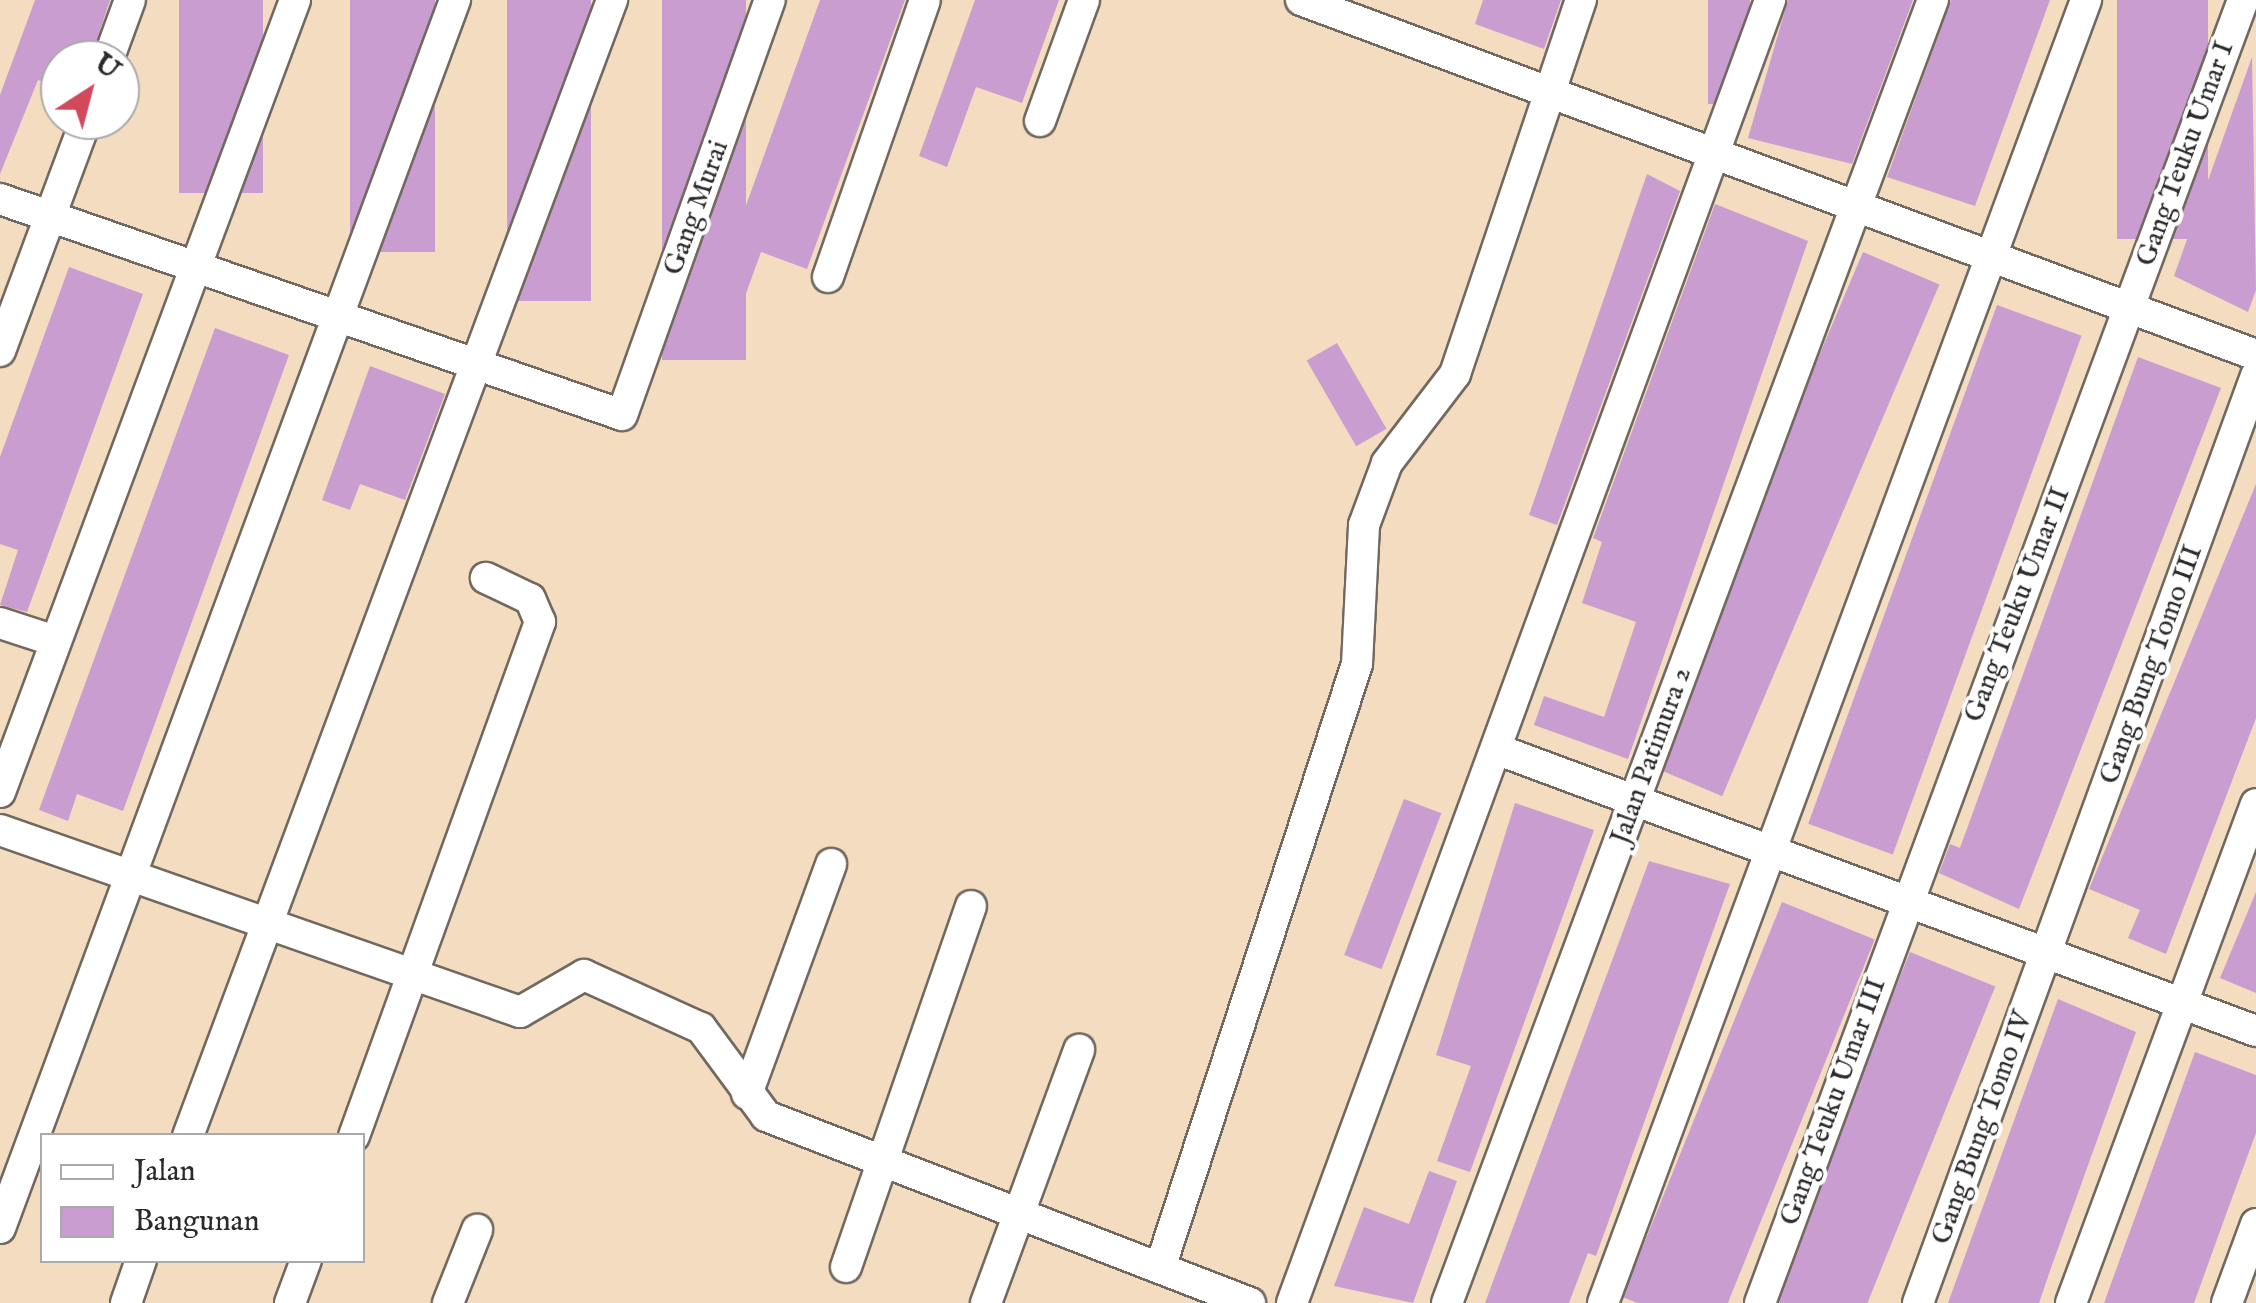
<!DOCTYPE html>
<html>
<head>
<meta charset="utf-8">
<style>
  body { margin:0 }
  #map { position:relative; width:2256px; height:1303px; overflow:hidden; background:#f3dcbf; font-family:"IM FELL English",serif }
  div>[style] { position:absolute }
  .building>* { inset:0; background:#ca9dd0; transform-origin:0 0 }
  .roads { filter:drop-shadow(2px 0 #71695f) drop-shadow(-2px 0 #71695f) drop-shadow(0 2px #71695f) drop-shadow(0 -2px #71695f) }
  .street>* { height:30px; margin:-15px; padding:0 15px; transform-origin:15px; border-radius:15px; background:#fff }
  span { translate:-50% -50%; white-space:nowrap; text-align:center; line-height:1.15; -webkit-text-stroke:8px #fff; paint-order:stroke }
  .street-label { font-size:28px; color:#2b2b2b }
  .legend { position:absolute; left:40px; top:1133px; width:325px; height:130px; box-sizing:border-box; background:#fff; border:2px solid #aaa; margin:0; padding:12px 18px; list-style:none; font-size:30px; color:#2b2b2b }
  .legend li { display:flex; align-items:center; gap:20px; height:50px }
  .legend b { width:50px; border:2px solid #aaa }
  .north { position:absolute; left:40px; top:40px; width:100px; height:100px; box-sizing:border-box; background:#fff; border:2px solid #aaa; border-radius:50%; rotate:36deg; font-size:28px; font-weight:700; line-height:40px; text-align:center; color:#2b2b2b }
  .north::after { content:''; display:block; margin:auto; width:35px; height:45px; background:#d1495b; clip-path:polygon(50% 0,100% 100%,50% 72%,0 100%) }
</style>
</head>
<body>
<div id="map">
  <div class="building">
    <i style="clip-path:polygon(35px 0,110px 0,90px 60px,60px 60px,60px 88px,38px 80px,0 174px,0 95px)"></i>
    <i style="left:179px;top:0;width:84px;height:193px"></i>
    <i style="left:350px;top:0;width:85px;height:252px"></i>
    <i style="left:507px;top:0;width:84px;height:301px"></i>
    <i style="left:662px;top:0;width:84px;height:360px"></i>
    <i style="clip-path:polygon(820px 0,905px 0,807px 269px,761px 252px,722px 360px,694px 350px)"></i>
    <i style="clip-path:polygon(975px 0,1059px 0,1022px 103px,976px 87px,947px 167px,919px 156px)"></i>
    <i style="clip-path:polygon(1483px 0,1561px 0,1544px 49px,1475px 24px)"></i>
    <i style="left:1708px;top:0;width:42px;height:104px"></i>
    <i style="clip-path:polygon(1788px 0,1913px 0,1852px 164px,1748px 138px)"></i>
    <i style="clip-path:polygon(1951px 0,2050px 0,1975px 206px,1887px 177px)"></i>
    <i style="left:2117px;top:0;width:91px;height:239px"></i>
    <i style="clip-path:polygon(2252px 57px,2256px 290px,2248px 312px,2174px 276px)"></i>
    <i style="clip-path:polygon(1647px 174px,1680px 191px,1557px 525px,1529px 515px)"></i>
    <i style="clip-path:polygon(1715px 204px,1808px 241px,1628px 759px,1534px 725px,1544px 696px,1604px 717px,1636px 622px,1582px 603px,1602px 542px,1593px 538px)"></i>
    <i style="left:1863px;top:252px;width:83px;height:556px;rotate:23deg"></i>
    <i style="clip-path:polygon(69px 267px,143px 294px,27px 612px,0 605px,18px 550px,0 544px,0 457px)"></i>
    <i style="left:1997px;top:305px;width:90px;height:552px;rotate:20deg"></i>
    <i style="clip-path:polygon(215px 328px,289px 355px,123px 811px,77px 794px,68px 821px,39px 810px)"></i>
    <i style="left:1337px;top:343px;width:99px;height:35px;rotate:60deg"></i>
    <i style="clip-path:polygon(2138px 357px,2221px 388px,2019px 909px,1939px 873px,1950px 844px,1960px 848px)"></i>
    <i style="clip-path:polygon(370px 366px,445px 394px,405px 500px,360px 484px,350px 510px,322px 500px)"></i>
    <i style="clip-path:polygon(2256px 484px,2256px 718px,2166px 954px,2128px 938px,2140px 910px,2089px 889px)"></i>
    <i style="left:1404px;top:799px;width:40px;height:167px;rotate:21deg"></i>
    <i style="clip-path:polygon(1515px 803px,1594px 830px,1470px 1172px,1437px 1161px,1471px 1066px,1436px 1055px)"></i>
    <i style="clip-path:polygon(1649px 861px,1730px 884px,1596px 1256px,1588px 1253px,1569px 1303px,1485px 1303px)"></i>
    <i style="clip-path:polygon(2256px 892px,2256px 993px,2220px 978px)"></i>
    <i style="left:1782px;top:902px;width:100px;height:426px;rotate:22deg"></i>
    <i style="left:1910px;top:952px;width:92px;height:374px;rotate:22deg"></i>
    <i style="clip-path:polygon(2058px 999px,2136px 1032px,2051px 1268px,2039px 1303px,1948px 1303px)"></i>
    <i style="clip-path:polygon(2195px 1052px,2256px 1075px,2256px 1133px,2228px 1209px,2194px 1303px,2104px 1303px)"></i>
    <i style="clip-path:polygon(1429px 1171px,1457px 1181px,1413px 1303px,1334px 1286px,1364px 1207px,1409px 1224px)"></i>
  </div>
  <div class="roads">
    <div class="street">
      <i style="left:1301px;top:0;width:1019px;rotate:20.39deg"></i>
      <i style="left:108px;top:60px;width:64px;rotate:-69.9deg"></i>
      <i style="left:1040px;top:121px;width:129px;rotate:-70deg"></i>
      <i style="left:0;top:199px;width:658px;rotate:19.15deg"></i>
      <i style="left:622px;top:415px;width:441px;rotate:-70.4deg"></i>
      <i style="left:828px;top:277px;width:293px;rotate:-70.7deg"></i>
      <i style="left:0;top:351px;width:246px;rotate:-69.6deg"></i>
      <i style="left:0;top:623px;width:58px;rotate:18.1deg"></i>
      <i style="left:1496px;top:749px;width:811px;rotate:20.36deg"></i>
      <i style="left:0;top:792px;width:845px;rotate:-69.57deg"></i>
      <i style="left:0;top:830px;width:551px;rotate:19.29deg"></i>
      <i style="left:520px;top:1012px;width:74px;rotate:-30deg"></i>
      <i style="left:584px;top:975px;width:128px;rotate:24.4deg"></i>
      <i style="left:701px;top:1028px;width:109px;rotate:53.5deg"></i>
      <i style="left:766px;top:1116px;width:519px;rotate:21.12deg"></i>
      <i style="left:747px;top:1094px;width:245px;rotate:-69.9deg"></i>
      <i style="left:188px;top:1136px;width:1213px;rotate:-69.53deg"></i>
      <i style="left:354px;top:1136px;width:547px;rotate:-70.11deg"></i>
      <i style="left:540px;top:622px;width:25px;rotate:-113deg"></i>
      <i style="left:530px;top:599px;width:49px;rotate:-154.5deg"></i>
      <i style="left:0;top:1228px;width:1310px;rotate:-69.67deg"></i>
      <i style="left:846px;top:1267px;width:382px;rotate:-70.9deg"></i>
      <i style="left:1160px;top:1268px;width:635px;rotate:-71.94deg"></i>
      <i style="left:1357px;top:664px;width:139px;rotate:-87.1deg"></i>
      <i style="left:1364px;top:525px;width:66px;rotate:-69.6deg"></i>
      <i style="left:1387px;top:463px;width:112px;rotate:-52.6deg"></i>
      <i style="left:1455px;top:374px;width:395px;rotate:-71.4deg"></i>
      <i style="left:126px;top:1303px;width:46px;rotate:-70.8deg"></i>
      <i style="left:290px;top:1303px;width:46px;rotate:-69.6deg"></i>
      <i style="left:448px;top:1303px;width:79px;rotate:-68.3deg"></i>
      <i style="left:986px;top:1303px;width:270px;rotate:-69.8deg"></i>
      <i style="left:1292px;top:1303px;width:1388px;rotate:-69.85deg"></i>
      <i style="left:1447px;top:1303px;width:1391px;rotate:-69.55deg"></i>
      <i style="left:1603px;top:1303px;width:1390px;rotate:-69.66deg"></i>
      <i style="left:1760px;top:1303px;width:1390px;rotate:-69.66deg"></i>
      <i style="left:1918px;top:1303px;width:987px;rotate:-69.97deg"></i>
      <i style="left:2071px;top:1303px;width:532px;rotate:-69.66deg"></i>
      <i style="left:2227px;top:1303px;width:84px;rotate:-69.8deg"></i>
    </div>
  </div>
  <div class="street-label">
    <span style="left:2186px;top:154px;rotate:-70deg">Gang Teuku Umar I</span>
    <span style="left:697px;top:208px;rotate:-70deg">Gang Murai</span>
    <span style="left:2018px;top:605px;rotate:-69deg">Gang Teuku Umar II</span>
    <span style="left:2152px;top:665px;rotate:-70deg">Gang Bung Tomo III</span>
    <span style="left:1652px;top:756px;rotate:-70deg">Jalan Patimura 2</span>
    <span style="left:1834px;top:1102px;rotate:-70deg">Gang Teuku Umar III</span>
    <span style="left:1983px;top:1128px;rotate:-70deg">Gang Bung Tomo IV</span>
  </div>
  <ul class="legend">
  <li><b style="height:12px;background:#fff"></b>Jalan</li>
  <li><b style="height:28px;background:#ca9dd0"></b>Bangunan</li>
  </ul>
  <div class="north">U</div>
</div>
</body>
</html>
